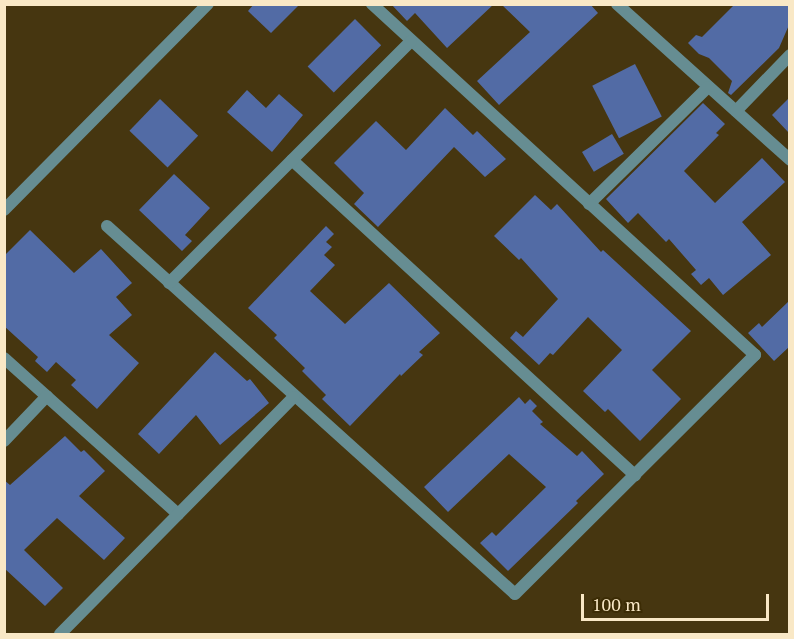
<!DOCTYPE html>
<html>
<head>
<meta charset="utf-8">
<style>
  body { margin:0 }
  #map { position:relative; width:794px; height:639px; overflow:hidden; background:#463610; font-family:"PT Serif",serif }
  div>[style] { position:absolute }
  .building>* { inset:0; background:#526ba5; transform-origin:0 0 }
  .street>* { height:12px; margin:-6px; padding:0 6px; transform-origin:6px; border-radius:6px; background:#668d92 }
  span { translate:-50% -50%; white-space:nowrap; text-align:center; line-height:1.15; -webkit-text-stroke:5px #3c2c05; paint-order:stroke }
  .frame { position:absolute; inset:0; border:6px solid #f9e8c6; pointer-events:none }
  .scale { position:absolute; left:581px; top:594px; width:188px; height:27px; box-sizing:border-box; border:3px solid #f9e8c6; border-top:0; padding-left:8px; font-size:18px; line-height:21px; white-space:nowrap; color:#f9e8c6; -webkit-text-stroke:4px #3c2c05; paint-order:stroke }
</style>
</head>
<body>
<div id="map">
  <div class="building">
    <i style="clip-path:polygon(254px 4px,300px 4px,271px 33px,248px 11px)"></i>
    <i style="clip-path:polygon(391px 4px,494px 4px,447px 48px,415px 13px,407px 21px)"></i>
    <i style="clip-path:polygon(501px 4px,590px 4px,598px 13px,499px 105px,477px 81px,530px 32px)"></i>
    <i style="clip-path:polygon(735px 4px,789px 4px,789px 25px,779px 48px,731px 95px,728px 93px,732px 81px,709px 58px,699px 54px,688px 43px,696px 35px,702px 37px)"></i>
    <i style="left:355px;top:19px;width:37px;height:67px;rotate:45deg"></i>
    <i style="left:635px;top:64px;width:59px;height:48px;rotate:63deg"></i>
    <i style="clip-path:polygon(247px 90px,266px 108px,279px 94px,303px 115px,272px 152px,227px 112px)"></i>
    <i style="clip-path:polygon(789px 98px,789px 133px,772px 115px)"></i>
    <i style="left:160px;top:99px;width:53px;height:44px;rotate:44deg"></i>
    <i style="clip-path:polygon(703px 103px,725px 124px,716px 133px,719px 135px,684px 171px,715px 203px,762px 158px,785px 182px,742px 222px,771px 255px,723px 295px,709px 278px,701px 285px,691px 274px,696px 270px,669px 239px,666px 242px,638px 213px,628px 223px,606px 199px)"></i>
    <i style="clip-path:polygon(445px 108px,473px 135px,477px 131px,506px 159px,485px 177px,454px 147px,378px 227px,354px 204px,364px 193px,334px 163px,376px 121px,406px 150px)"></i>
    <i style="left:612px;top:134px;width:23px;height:35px;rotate:59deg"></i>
    <i style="clip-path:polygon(174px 174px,210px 208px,185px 235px,192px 241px,182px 251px,139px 210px)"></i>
    <i style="clip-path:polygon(535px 195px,551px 210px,557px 204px,601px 252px,603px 250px,691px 331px,652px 370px,681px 399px,640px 441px,608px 409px,605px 412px,583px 391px,622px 350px,588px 317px,553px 355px,550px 353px,539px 365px,510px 338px,516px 331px,523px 337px,558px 299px,521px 258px,519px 260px,494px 236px)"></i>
    <i style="clip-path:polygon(326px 226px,334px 234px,326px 242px,332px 247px,324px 255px,335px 265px,310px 291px,345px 324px,389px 283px,440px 333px,419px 352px,423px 355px,401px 376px,400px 374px,350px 426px,322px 399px,326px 395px,302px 371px,305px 368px,274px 338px,277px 335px,248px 308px)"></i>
    <i style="clip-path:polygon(30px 230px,74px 273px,101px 249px,132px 283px,116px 297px,132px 315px,109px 335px,139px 363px,97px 409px,71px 385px,76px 380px,56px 362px,47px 372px,35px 361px,38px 357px,4px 326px,4px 256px)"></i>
    <i style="clip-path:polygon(789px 301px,789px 347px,774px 361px,748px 333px,759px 323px,762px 327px)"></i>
    <i style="clip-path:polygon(215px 352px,247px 381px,250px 379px,269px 403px,220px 445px,196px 415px,159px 454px,138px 434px)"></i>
    <i style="clip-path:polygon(519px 397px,525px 404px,530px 399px,537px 406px,532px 411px,543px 422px,540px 424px,577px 456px,582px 451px,604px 474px,576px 501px,578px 503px,508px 571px,480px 543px,492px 532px,496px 536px,546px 487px,509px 454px,448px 512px,424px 487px)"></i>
    <i style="clip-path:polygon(65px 436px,81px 452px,84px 450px,105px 471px,79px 496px,125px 538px,104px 560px,57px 518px,24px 550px,63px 588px,45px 606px,4px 568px,4px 480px,10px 485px)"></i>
  </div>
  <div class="street">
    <i style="left:617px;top:4px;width:233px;rotate:42deg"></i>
    <i style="left:736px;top:111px;width:78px;rotate:-46deg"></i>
    <i style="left:292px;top:160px;width:466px;rotate:42.6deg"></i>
    <i style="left:589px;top:204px;width:167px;rotate:-44.5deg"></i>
    <i style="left:4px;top:210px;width:290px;rotate:-45.3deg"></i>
    <i style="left:107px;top:226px;width:549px;rotate:42.05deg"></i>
    <i style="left:515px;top:594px;width:339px;rotate:-44.9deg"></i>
    <i style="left:755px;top:355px;width:520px;rotate:-137.5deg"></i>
    <i style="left:169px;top:283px;width:342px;rotate:-45deg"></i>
    <i style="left:4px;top:358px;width:234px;rotate:41.9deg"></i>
    <i style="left:4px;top:441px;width:62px;rotate:-46.3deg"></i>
    <i style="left:60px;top:634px;width:333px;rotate:-45.4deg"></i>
  </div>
  <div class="frame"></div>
  <div class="scale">100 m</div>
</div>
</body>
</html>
